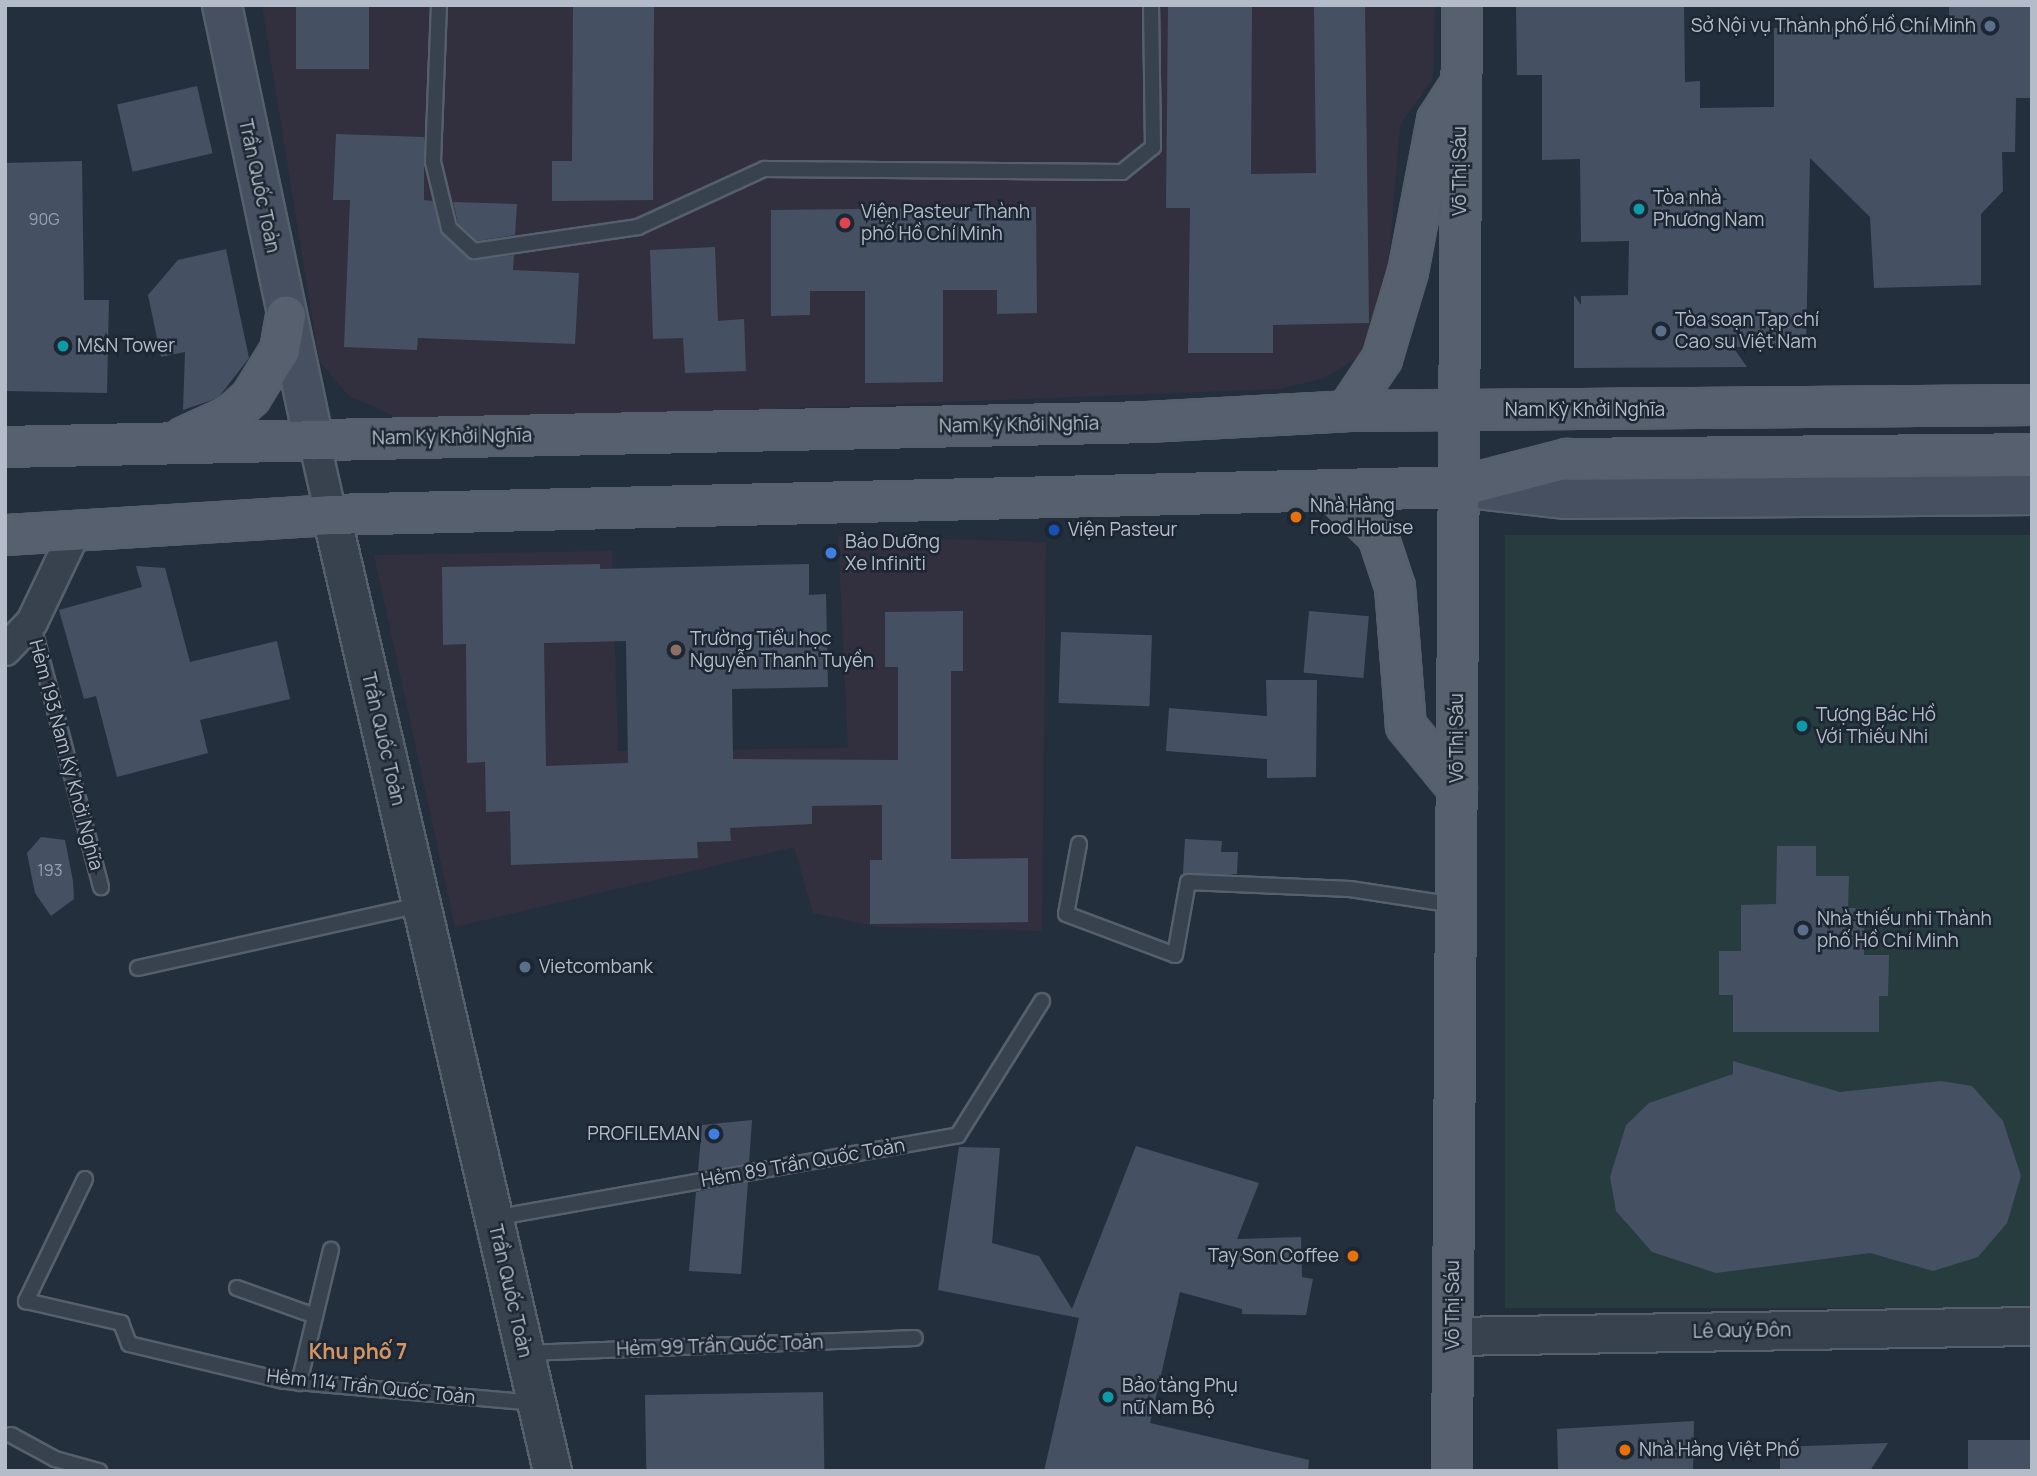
<!DOCTYPE html>
<html>
<head>
<meta charset="utf-8">
<style>
  body { margin:0 }
  #map { position:relative; width:2037px; height:1476px; overflow:hidden; background:#242f3e; font-family:Manrope,sans-serif }
  div>[style] { position:absolute }
  .medical>* { inset:0; background:#32303f }
  .green>* { inset:0; background:#263c3f; transform-origin:0 0 }
  .building>* { inset:0; background:#455162; transform-origin:0 0 }
  .roads { filter:drop-shadow(2px 0 #565f6c) drop-shadow(-2px 0 #565f6c) drop-shadow(0 2px #565f6c) drop-shadow(0 -2px #565f6c) }
  .service>* { height:14px; margin:-7px; padding:0 7px; transform-origin:7px; border-radius:7px; background:#38414e }
  .minor>* { height:30px; margin:-15px; padding:0 15px; transform-origin:15px; border-radius:15px; background:#38414e }
  .tertiary>* { height:37px; margin:-18.5px; padding:0 18.5px; transform-origin:18.5px; border-radius:18.5px; background:#38414e }
  .secondary>* { height:38px; margin:-19px; padding:0 19px; transform-origin:19px; border-radius:19px; background:#465061 }
  .primary>* { height:38px; margin:-19px; padding:0 19px; transform-origin:19px; border-radius:19px; background:#56606e }
  .dots>* { width:19px; height:19px; translate:-50% -50%; box-sizing:border-box; border:4px solid #1d2633; border-radius:50% }
  span { translate:-50% -50%; white-space:nowrap; text-align:center; line-height:1.15; -webkit-text-stroke:5px #1d2633; paint-order:stroke }
  .number-label { font-size:16px; color:#98a1af }
  .number-label span { -webkit-text-stroke-width:0 }
  .poi-label { font-size:19px; color:#b4bcc9 }
  .right { translate:-100% -50%; text-align:right }
  .left { translate:0 -50%; text-align:left }
  .street-label { font-size:19px; color:#b4bcc9 }
  .neighbourhood-label { font-size:21px; color:#d59563; font-weight:700 }
  .frame { position:absolute; inset:0; border:7px solid #b4bcc9; pointer-events:none }
</style>
</head>
<body>
<div id="map">
  <div class="medical">
    <i style="clip-path:polygon(262px 5px,1435px 5px,1433px 78px,1400px 125px,1384px 323px,1367px 352px,1324px 378px,1279px 389px,409px 423px,348px 395px,319px 361px)"></i>
    <i style="clip-path:polygon(838px 536px,1046px 542px,1042px 931px,879px 927px,813px 913px,794px 847px,455px 927px,374px 555px,612px 551px,618px 751px,848px 748px)"></i>
  </div>
  <div class="green">
    <i style="left:2032px;top:535px;width:773px;height:527px;rotate:90deg"></i>
  </div>
  <div class="building">
    <i style="left:296px;top:5px;width:73px;height:64px"></i>
    <i style="clip-path:polygon(573px 5px,654px 5px,653px 200px,552px 201px,552px 161px,572px 161px)"></i>
    <i style="clip-path:polygon(1168px 5px,1252px 5px,1251px 174px,1316px 173px,1314px 5px,1365px 5px,1369px 323px,1273px 325px,1273px 353px,1188px 353px,1190px 208px,1166px 208px)"></i>
    <i style="clip-path:polygon(1516px 5px,1684px 5px,1685px 82px,1700px 81px,1700px 108px,1774px 107px,1774px 28px,1949px 26px,1949px 5px,2032px 5px,2032px 98px,2016px 98px,2015px 152px,2002px 152px,2003px 191px,1981px 214px,1981px 285px,1874px 288px,1870px 217px,1810px 158px,1806px 346px,1733px 347px,1747px 367px,1574px 368px,1574px 295px,1581px 305px,1581px 296px,1628px 295px,1629px 241px,1581px 242px,1580px 159px,1542px 160px,1542px 75px,1517px 75px)"></i>
    <i style="left:197px;top:86px;width:69px;height:82px;rotate:77deg"></i>
    <i style="clip-path:polygon(336px 134px,424px 137px,424px 200px,433px 201px,442px 234px,471px 260px,514px 255px,513px 270px,579px 273px,575px 344px,418px 338px,417px 350px,344px 347px,350px 200px,333px 200px)"></i>
    <i style="clip-path:polygon(82px 161px,84px 300px,109px 300px,107px 393px,5px 391px,5px 163px)"></i>
    <i style="clip-path:polygon(453px 202px,517px 204px,515px 235px,477px 241px,458px 223px)"></i>
    <i style="clip-path:polygon(1036px 207px,1037px 313px,997px 314px,997px 290px,943px 290px,943px 382px,865px 383px,865px 291px,810px 291px,810px 315px,771px 316px,771px 210px)"></i>
    <i style="clip-path:polygon(715px 247px,718px 321px,744px 319px,746px 371px,685px 373px,683px 338px,653px 339px,650px 250px)"></i>
    <i style="clip-path:polygon(226px 249px,249px 358px,218px 398px,183px 410px,185px 352px,161px 357px,148px 295px,178px 260px)"></i>
    <i style="clip-path:polygon(evenodd,600px 564px,600px 569px,809px 564px,809px 595px,826px 594px,828px 687px,732px 689px,733px 759px,898px 760px,898px 667px,885px 667px,885px 612px,963px 611px,963px 671px,951px 671px,951px 859px,1028px 858px,1028px 922px,870px 924px,870px 860px,882px 860px,882px 805px,812px 806px,812px 824px,730px 828px,731px 841px,697px 842px,698px 858px,511px 865px,510px 811px,486px 812px,485px 762px,467px 763px,466px 644px,443px 645px,442px 567px,600px 564px,626px 641px,628px 763px,546px 766px,544px 643px,626px 641px)"></i>
    <i style="clip-path:polygon(136px 566px,165px 568px,190px 662px,277px 641px,290px 699px,200px 720px,208px 753px,117px 777px,96px 696px,84px 699px,59px 610px,142px 587px)"></i>
    <i style="left:1309px;top:611px;width:60px;height:62px;rotate:5deg"></i>
    <i style="left:1061px;top:632px;width:91px;height:71px;rotate:2deg"></i>
    <i style="clip-path:polygon(1266px 680px,1317px 680px,1316px 777px,1267px 778px,1267px 759px,1166px 751px,1169px 708px,1267px 716px)"></i>
    <i style="clip-path:polygon(41px 837px,65px 840px,73px 881px,74px 899px,51px 916px,35px 893px,27px 853px)"></i>
    <i style="clip-path:polygon(1185px 839px,1222px 841px,1221px 852px,1238px 852px,1237px 874px,1183px 874px)"></i>
    <i style="clip-path:polygon(1777px 846px,1816px 846px,1816px 876px,1849px 876px,1848px 908px,1864px 908px,1864px 955px,1889px 955px,1888px 996px,1879px 996px,1879px 1032px,1733px 1032px,1733px 995px,1719px 995px,1719px 951px,1741px 951px,1741px 905px,1776px 904px)"></i>
    <i style="clip-path:polygon(1733px 1061px,1840px 1092px,1941px 1081px,1972px 1086px,2003px 1121px,2021px 1176px,2007px 1223px,1978px 1257px,1933px 1271px,1870px 1253px,1716px 1273px,1652px 1252px,1616px 1211px,1610px 1177px,1626px 1125px,1649px 1103px,1733px 1074px)"></i>
    <i style="clip-path:polygon(752px 1120px,749px 1163px,698px 1172px,702px 1125px)"></i>
    <i style="clip-path:polygon(1136px 1146px,1259px 1183px,1237px 1239px,1301px 1237px,1302px 1277px,1313px 1279px,1306px 1315px,1242px 1314px,1242px 1309px,1180px 1292px,1150px 1423px,1309px 1460px,1308px 1471px,1044px 1471px,1079px 1318px,938px 1290px,959px 1147px,1000px 1148px,992px 1243px,1039px 1256px,1072px 1309px)"></i>
    <i style="clip-path:polygon(748px 1182px,741px 1274px,689px 1271px,696px 1192px)"></i>
    <i style="left:823px;top:1392px;width:79px;height:178px;rotate:89deg"></i>
    <i style="clip-path:polygon(1694px 1421px,1693px 1471px,1558px 1471px,1557px 1429px)"></i>
    <i style="left:2032px;top:1440px;width:31px;height:64px;rotate:90deg"></i>
    <i style="clip-path:polygon(1888px 1443px,1870px 1471px,1780px 1471px,1780px 1447px)"></i>
  </div>
  <div class="roads">
    <div class="service">
      <i style="left:439px;top:5px;width:157px;rotate:92.2deg"></i>
      <i style="left:433px;top:162px;width:68px;rotate:76.4deg"></i>
      <i style="left:449px;top:228px;width:34px;rotate:43deg"></i>
      <i style="left:474px;top:251px;width:166px;rotate:-8.3deg"></i>
      <i style="left:638px;top:227px;width:139px;rotate:-24.7deg"></i>
      <i style="left:764px;top:169px;width:358px;rotate:0.5deg"></i>
      <i style="left:1122px;top:172px;width:40px;rotate:-39deg"></i>
      <i style="left:1153px;top:147px;width:142px;rotate:-90.8deg"></i>
      <i style="left:32px;top:622px;width:274px;rotate:75.4deg"></i>
      <i style="left:1079px;top:844px;width:71px;rotate:100.5deg"></i>
      <i style="left:1066px;top:914px;width:116px;rotate:20.6deg"></i>
      <i style="left:1175px;top:955px;width:74px;rotate:-79.9deg"></i>
      <i style="left:1188px;top:882px;width:162px;rotate:2.5deg"></i>
      <i style="left:1350px;top:889px;width:106px;rotate:8.7deg"></i>
      <i style="left:138px;top:968px;width:288px;rotate:-12.6deg"></i>
      <i style="left:85px;top:1179px;width:136px;rotate:115.8deg"></i>
      <i style="left:26px;top:1301px;width:98px;rotate:13deg"></i>
      <i style="left:121px;top:1323px;width:22px;rotate:69deg"></i>
      <i style="left:129px;top:1344px;width:159px;rotate:13.4deg"></i>
      <i style="left:284px;top:1381px;width:252px;rotate:5deg"></i>
      <i style="left:494px;top:1218px;width:471px;rotate:-10.1deg"></i>
      <i style="left:958px;top:1135px;width:158px;rotate:-57.9deg"></i>
      <i style="left:237px;top:1288px;width:83px;rotate:19.7deg"></i>
      <i style="left:526px;top:1353px;width:389px;rotate:-2.2deg"></i>
      <i style="left:299px;top:1383px;width:137px;rotate:-76.5deg"></i>
      <i style="left:11px;top:1435px;width:50px;rotate:28.6deg"></i>
      <i style="left:55px;top:1459px;width:46px;rotate:15.3deg"></i>
    </div>
    <div class="minor">
      <i style="left:314px;top:440px;width:77px;rotate:77.2deg"></i>
      <i style="left:5px;top:650px;width:39px;rotate:-46deg"></i>
      <i style="left:32px;top:622px;width:98px;rotate:-64.5deg"></i>
    </div>
    <div class="tertiary">
      <i style="left:331px;top:515px;width:981px;rotate:76.98deg"></i>
      <i style="left:1453px;top:1336px;width:579px;rotate:-0.99deg"></i>
    </div>
    <div class="secondary">
      <i style="left:222px;top:5px;width:445px;rotate:78.1deg"></i>
      <i style="left:1461px;top:487px;width:106px;rotate:6.5deg"></i>
      <i style="left:1566px;top:499px;width:466px;rotate:-0.5deg"></i>
    </div>
    <div class="primary">
      <i style="left:1347px;top:411px;width:63px;rotate:-56.1deg"></i>
      <i style="left:1382px;top:359px;width:91px;rotate:-73.4deg"></i>
      <i style="left:1408px;top:272px;width:155px;rotate:-79.2deg"></i>
      <i style="left:1437px;top:120px;width:38px;rotate:-57deg"></i>
      <i style="left:184px;top:437px;width:51px;rotate:-24.5deg"></i>
      <i style="left:230px;top:416px;width:28px;rotate:-42deg"></i>
      <i style="left:251px;top:397px;width:55px;rotate:-58.3deg"></i>
      <i style="left:280px;top:350px;width:35px;rotate:-80deg"></i>
      <i style="left:5px;top:447px;width:1142px;rotate:-1.25deg"></i>
      <i style="left:1147px;top:422px;width:200px;rotate:-3.1deg"></i>
      <i style="left:1347px;top:411px;width:685px;rotate:-0.5deg"></i>
      <i style="left:1332px;top:491px;width:64px;rotate:44.4deg"></i>
      <i style="left:1378px;top:536px;width:54px;rotate:71.6deg"></i>
      <i style="left:1395px;top:587px;width:139px;rotate:85.5deg"></i>
      <i style="left:1406px;top:726px;width:80px;rotate:50.6deg"></i>
      <i style="left:5px;top:535px;width:327px;rotate:-3.5deg"></i>
      <i style="left:331px;top:515px;width:1128px;rotate:-1.42deg"></i>
      <i style="left:1459px;top:487px;width:112px;rotate:-14.5deg"></i>
      <i style="left:1567px;top:459px;width:465px;rotate:-0.6deg"></i>
      <i style="left:1452px;top:1471px;width:1466px;rotate:-89.61deg"></i>
    </div>
  </div>
  <div class="dots">
    <i style="left:1990px;top:26px;background:#5c6f8a"></i>
    <i style="left:1639px;top:209px;background:#0f9aa8"></i>
    <i style="left:845px;top:223px;background:#e0444e"></i>
    <i style="left:1661px;top:331px;background:#5c6f8a"></i>
    <i style="left:63px;top:346px;background:#0f9aa8"></i>
    <i style="left:1296px;top:517px;background:#e8710a"></i>
    <i style="left:1054px;top:530px;background:#1a4fb4"></i>
    <i style="left:831px;top:553px;background:#3f7fe0"></i>
    <i style="left:676px;top:650px;background:#8d6e63"></i>
    <i style="left:1802px;top:726px;background:#0f9aa8"></i>
    <i style="left:1803px;top:930px;background:#5c6f8a"></i>
    <i style="left:525px;top:967px;background:#5c6f8a"></i>
    <i style="left:714px;top:1134px;background:#3f7fe0"></i>
    <i style="left:1353px;top:1256px;background:#e8710a"></i>
    <i style="left:1108px;top:1397px;background:#0f9aa8"></i>
    <i style="left:1625px;top:1450px;background:#e8710a"></i>
  </div>
  <div class="number-label">
    <span style="left:44px;top:219px">90G</span>
    <span style="left:50px;top:870px">193</span>
  </div>
  <div class="poi-label">
    <span class="right" style="left:1976px;top:26px">Sở Nội vụ Thành phố Hồ Chí Minh</span>
    <span class="left" style="left:1653px;top:209px">Tòa nhà<br>Phương Nam</span>
    <span class="left" style="left:861px;top:223px">Viện Pasteur Thành<br>phố Hồ Chí Minh</span>
    <span class="left" style="left:1675px;top:331px">Tòa soạn Tạp chí<br>Cao su Việt Nam</span>
    <span class="left" style="left:77px;top:346px">M&amp;N Tower</span>
    <span class="left" style="left:1310px;top:517px">Nhà Hàng<br>Food House</span>
    <span class="left" style="left:1068px;top:530px">Viện Pasteur</span>
    <span class="left" style="left:845px;top:553px">Bảo Dưỡng<br>Xe Infiniti</span>
    <span class="left" style="left:690px;top:650px">Trường Tiểu học<br>Nguyễn Thanh Tuyền</span>
    <span class="left" style="left:1816px;top:726px">Tượng Bác Hồ<br>Với Thiếu Nhi</span>
    <span class="left" style="left:1817px;top:930px">Nhà thiếu nhi Thành<br>phố Hồ Chí Minh</span>
    <span class="left" style="left:539px;top:967px">Vietcombank</span>
    <span class="right" style="left:700px;top:1134px">PROFILEMAN</span>
    <span class="right" style="left:1339px;top:1256px">Tay Son Coffee</span>
    <span class="left" style="left:1122px;top:1397px">Bảo tàng Phụ<br>nữ Nam Bộ</span>
    <span class="left" style="left:1639px;top:1450px">Nhà Hàng Việt Phố</span>
  </div>
  <div class="street-label">
    <span style="left:1460px;top:171px;rotate:-90deg">Võ Thị Sáu</span>
    <span style="left:259px;top:186px;rotate:78deg">Trần Quốc Toản</span>
    <span style="left:1585px;top:410px">Nam Kỳ Khởi Nghĩa</span>
    <span style="left:1019px;top:425px;rotate:-1deg">Nam Kỳ Khởi Nghĩa</span>
    <span style="left:452px;top:437px;rotate:-1deg">Nam Kỳ Khởi Nghĩa</span>
    <span style="left:1457px;top:738px;rotate:-90deg">Võ Thị Sáu</span>
    <span style="left:383px;top:739px;rotate:77deg">Trần Quốc Toản</span>
    <span style="left:66px;top:755px;rotate:75deg">Hẻm 193 Nam Kỳ Khởi Nghĩa</span>
    <span style="left:803px;top:1163px;rotate:-10deg">Hẻm 89 Trần Quốc Toản</span>
    <span style="left:510px;top:1291px;rotate:77deg">Trần Quốc Toản</span>
    <span style="left:1453px;top:1305px;rotate:-90deg">Võ Thị Sáu</span>
    <span style="left:1742px;top:1331px;rotate:-1deg">Lê Quý Đôn</span>
    <span style="left:720px;top:1346px;rotate:-2deg">Hẻm 99 Trần Quốc Toản</span>
    <span style="left:371px;top:1387px;rotate:6deg">Hẻm 114 Trần Quốc Toản</span>
  </div>
  <div class="neighbourhood-label">
    <span style="left:358px;top:1351px">Khu phố 7</span>
  </div>
  <div class="frame"></div>
</div>
</body>
</html>
